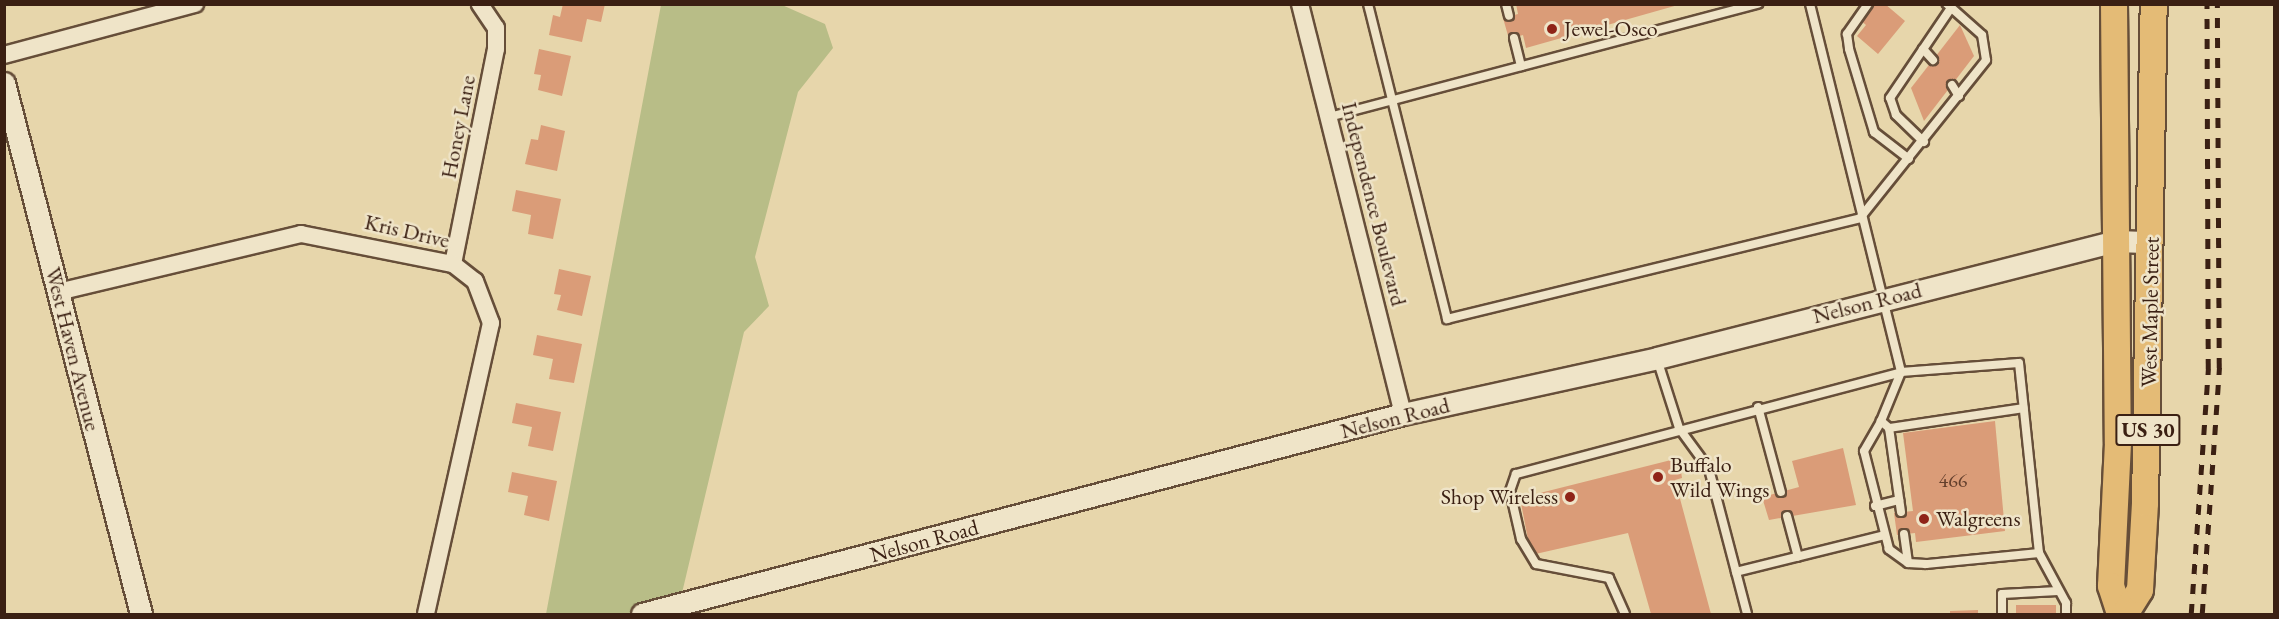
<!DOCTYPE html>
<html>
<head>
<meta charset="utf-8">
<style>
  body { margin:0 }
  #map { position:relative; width:2279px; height:619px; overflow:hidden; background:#e7d6ab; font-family:"EB Garamond",serif }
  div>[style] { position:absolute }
  .green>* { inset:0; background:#b8bd87 }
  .building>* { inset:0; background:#da9c78; transform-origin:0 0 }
  .roads { filter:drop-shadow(2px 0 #664e39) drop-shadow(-2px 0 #664e39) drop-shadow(0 2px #664e39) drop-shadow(0 -2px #664e39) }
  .service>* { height:8px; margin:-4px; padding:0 4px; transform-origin:4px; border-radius:4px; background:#efe4c8 }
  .minor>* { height:16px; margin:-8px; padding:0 8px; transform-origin:8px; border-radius:8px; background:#efe4c8 }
  .tertiary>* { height:21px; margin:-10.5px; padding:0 10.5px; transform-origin:10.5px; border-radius:10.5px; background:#efe4c8 }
  .primary>* { height:26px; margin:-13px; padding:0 13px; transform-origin:13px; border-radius:13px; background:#e4bb76 }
  .rail>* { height:4.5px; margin-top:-2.25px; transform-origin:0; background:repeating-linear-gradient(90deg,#3b2013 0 10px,transparent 0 20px) }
  .dots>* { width:16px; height:16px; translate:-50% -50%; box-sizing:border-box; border:3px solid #efe4c8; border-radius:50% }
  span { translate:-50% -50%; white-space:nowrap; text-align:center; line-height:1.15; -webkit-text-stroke:5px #efe4c8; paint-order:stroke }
  .number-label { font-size:20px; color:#633f2c }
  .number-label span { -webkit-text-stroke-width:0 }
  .shield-label span { padding:2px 4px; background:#efe4c8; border:2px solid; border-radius:4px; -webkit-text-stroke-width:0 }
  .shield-label { font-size:21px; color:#3b2013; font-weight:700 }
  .poi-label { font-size:22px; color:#3b2013 }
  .left { translate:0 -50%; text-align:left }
  .right { translate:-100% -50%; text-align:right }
  .street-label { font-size:22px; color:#3b2013 }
  .frame { position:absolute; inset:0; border:6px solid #3b2013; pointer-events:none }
</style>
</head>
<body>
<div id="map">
  <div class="green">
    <i style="clip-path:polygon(661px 5px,782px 5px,825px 24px,833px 48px,798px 92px,755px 257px,769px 306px,744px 332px,677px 614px,546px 614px)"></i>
  </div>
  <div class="building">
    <i style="clip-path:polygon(563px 4px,605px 4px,601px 22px,587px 19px,582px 42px,549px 35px,553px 15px,560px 17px)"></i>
    <i style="clip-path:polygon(1516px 4px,1678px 4px,1678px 5px,1526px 48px,1523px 35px,1509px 39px,1503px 18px,1518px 14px)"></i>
    <i style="clip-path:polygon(1861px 4px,1885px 4px,1905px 21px,1878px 54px,1857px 36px,1866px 25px,1853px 14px)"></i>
    <i style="clip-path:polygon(1960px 25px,1974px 56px,1924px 121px,1911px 88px)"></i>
    <i style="clip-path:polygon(539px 49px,571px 56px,562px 96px,538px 90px,541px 75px,534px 74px)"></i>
    <i style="clip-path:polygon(541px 125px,565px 131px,557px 171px,525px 164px,531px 139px,538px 140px)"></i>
    <i style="clip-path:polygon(516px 190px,561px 199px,553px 239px,528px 234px,531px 215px,512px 211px)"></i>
    <i style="clip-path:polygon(559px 269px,591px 276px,582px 316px,557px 310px,561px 295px,554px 294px)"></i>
    <i style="clip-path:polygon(537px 335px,582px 344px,574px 383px,549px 379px,553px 359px,533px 355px)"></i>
    <i style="clip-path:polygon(516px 403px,561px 412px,553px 451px,528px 446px,532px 427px,512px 423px)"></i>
    <i style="clip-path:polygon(1995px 421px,2005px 531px,1916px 542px,1915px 533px,1897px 535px,1894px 513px,1913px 511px,1903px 433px)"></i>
    <i style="clip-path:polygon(1843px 448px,1856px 505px,1769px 520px,1762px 497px,1799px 487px,1792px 461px)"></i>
    <i style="clip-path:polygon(1679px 458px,1682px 478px,1675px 480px,1711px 614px,1651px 614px,1628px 533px,1531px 555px,1520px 498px)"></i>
    <i style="clip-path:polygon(512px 472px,557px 481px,549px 521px,524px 515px,528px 496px,508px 492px)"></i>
    <i style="left:2016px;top:605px;width:40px;height:9px"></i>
    <i style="clip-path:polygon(1978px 610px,1978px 614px,1950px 614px,1950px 611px)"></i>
  </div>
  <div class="roads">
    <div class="service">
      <i style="left:1368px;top:4px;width:325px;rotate:75.9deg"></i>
      <i style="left:1447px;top:319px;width:425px;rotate:-13.7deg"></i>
      <i style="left:1860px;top:218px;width:202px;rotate:-51.4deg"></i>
      <i style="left:1986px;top:60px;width:25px;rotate:-99deg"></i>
      <i style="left:1982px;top:35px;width:47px;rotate:-138.5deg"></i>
      <i style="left:1506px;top:4px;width:12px;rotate:76deg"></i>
      <i style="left:1810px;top:4px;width:379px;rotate:76.1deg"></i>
      <i style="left:1901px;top:372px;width:118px;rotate:-4.4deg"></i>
      <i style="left:2019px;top:363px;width:191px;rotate:84deg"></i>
      <i style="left:2039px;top:553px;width:114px;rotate:174.4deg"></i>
      <i style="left:1926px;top:564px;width:18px;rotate:-177deg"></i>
      <i style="left:1908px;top:563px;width:24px;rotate:-144deg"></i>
      <i style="left:1889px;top:549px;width:101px;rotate:-104.3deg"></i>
      <i style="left:1864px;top:451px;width:34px;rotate:-60deg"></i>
      <i style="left:1868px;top:4px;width:37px;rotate:125deg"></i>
      <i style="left:1847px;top:34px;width:15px;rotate:82deg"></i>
      <i style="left:1849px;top:49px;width:87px;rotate:73.2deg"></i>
      <i style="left:1874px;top:132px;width:44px;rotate:37.6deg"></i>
      <i style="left:1514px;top:38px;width:29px;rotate:76deg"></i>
      <i style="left:1923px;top:49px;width:15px;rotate:48deg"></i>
      <i style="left:1952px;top:85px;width:13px;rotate:58deg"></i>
      <i style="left:1329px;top:117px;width:444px;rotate:-14.8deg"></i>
      <i style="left:1924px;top:142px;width:39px;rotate:-136deg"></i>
      <i style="left:1896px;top:115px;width:18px;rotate:-109deg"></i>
      <i style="left:1890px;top:98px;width:109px;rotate:-55.9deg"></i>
      <i style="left:1657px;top:359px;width:72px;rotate:72.3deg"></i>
      <i style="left:1679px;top:428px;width:51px;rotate:53.8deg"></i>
      <i style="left:1709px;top:469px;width:150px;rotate:75.3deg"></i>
      <i style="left:1758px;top:407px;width:88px;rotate:74.9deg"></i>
      <i style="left:1889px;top:428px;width:136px;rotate:-8.4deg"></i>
      <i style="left:1875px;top:506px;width:25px;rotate:-14deg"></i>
      <i style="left:1901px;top:512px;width:85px;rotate:-98.1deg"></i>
      <i style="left:1889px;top:428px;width:11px;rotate:-139deg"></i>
      <i style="left:1881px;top:421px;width:53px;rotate:-67.8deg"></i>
      <i style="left:1787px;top:516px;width:42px;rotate:75deg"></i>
      <i style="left:1904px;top:534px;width:29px;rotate:82deg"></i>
      <i style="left:2039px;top:553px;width:57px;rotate:61.6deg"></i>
      <i style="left:2066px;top:603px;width:11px;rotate:90deg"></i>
      <i style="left:1736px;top:572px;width:153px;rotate:-14deg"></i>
      <i style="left:1625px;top:614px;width:39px;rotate:-114deg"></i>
      <i style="left:1609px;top:578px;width:74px;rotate:-169.1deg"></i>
      <i style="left:1536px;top:564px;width:29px;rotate:-121deg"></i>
      <i style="left:1521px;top:539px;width:49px;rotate:-102.9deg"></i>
      <i style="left:1510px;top:491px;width:18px;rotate:-71deg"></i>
      <i style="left:1516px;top:474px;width:398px;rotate:-14.8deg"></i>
      <i style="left:2002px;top:614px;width:20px;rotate:-90deg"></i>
      <i style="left:2002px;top:594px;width:56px;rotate:-3.1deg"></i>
    </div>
    <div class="minor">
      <i style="left:1300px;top:4px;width:423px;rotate:75.9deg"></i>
      <i style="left:4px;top:55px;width:198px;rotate:-15deg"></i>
      <i style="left:453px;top:264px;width:219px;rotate:-78.7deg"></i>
      <i style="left:496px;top:49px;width:21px;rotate:-90deg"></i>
      <i style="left:496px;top:28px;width:29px;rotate:-124deg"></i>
      <i style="left:58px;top:292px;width:250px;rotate:-13.4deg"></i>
      <i style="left:301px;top:234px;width:155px;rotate:11.2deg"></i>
      <i style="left:453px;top:264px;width:28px;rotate:38deg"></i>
      <i style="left:475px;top:281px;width:45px;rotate:69.1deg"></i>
      <i style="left:491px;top:323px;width:298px;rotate:102.6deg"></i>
    </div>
    <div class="tertiary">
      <i style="left:4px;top:83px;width:548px;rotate:75.53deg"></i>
      <i style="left:642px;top:614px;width:787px;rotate:-14.73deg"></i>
      <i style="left:1403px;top:414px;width:260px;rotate:-12.4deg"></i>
      <i style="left:1657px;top:358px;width:475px;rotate:-14.3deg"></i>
      <i style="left:2117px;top:241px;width:34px;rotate:2deg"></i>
    </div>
    <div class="primary">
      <i style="left:2114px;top:4px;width:439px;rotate:89.5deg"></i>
      <i style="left:2118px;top:443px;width:143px;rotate:92.8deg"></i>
      <i style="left:2111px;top:586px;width:29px;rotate:72deg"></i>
      <i style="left:2125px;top:614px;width:28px;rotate:-58deg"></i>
      <i style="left:2140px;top:590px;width:87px;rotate:-86.7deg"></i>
      <i style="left:2145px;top:503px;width:499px;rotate:-89deg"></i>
    </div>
  </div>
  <div class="rail">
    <i style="left:2191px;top:614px;width:246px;rotate:-86deg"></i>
    <i style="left:2208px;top:369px;width:365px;rotate:-90.2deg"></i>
    <i style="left:2202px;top:614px;width:247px;rotate:-86deg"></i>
    <i style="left:2219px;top:368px;width:364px;rotate:-90.3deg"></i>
  </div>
  <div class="dots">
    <i style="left:1552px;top:29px;background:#8f2418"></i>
    <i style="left:1658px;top:477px;background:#8f2418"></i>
    <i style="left:1570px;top:497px;background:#8f2418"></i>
    <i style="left:1924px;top:519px;background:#8f2418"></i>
  </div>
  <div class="number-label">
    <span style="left:1953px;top:480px">466</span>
  </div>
  <div class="shield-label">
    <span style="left:2148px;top:430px">US 30</span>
  </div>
  <div class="poi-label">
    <span class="left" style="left:1564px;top:29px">Jewel-Osco</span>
    <span class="left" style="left:1670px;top:477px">Buffalo<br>Wild Wings</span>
    <span class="right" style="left:1558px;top:497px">Shop Wireless</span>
    <span class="left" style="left:1936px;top:519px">Walgreens</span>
  </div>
  <div class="street-label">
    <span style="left:458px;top:127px;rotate:-79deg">Honey Lane</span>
    <span style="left:1374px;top:204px;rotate:76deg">Independence Boulevard</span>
    <span style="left:407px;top:231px;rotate:13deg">Kris Drive</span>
    <span style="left:1867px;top:303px;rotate:-14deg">Nelson Road</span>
    <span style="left:2150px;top:312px;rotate:-89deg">West Maple Street</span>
    <span style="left:73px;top:349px;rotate:76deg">West Haven Avenue</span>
    <span style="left:1395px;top:418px;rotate:-14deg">Nelson Road</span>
    <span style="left:924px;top:541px;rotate:-15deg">Nelson Road</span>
  </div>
  <div class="frame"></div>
</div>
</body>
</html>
